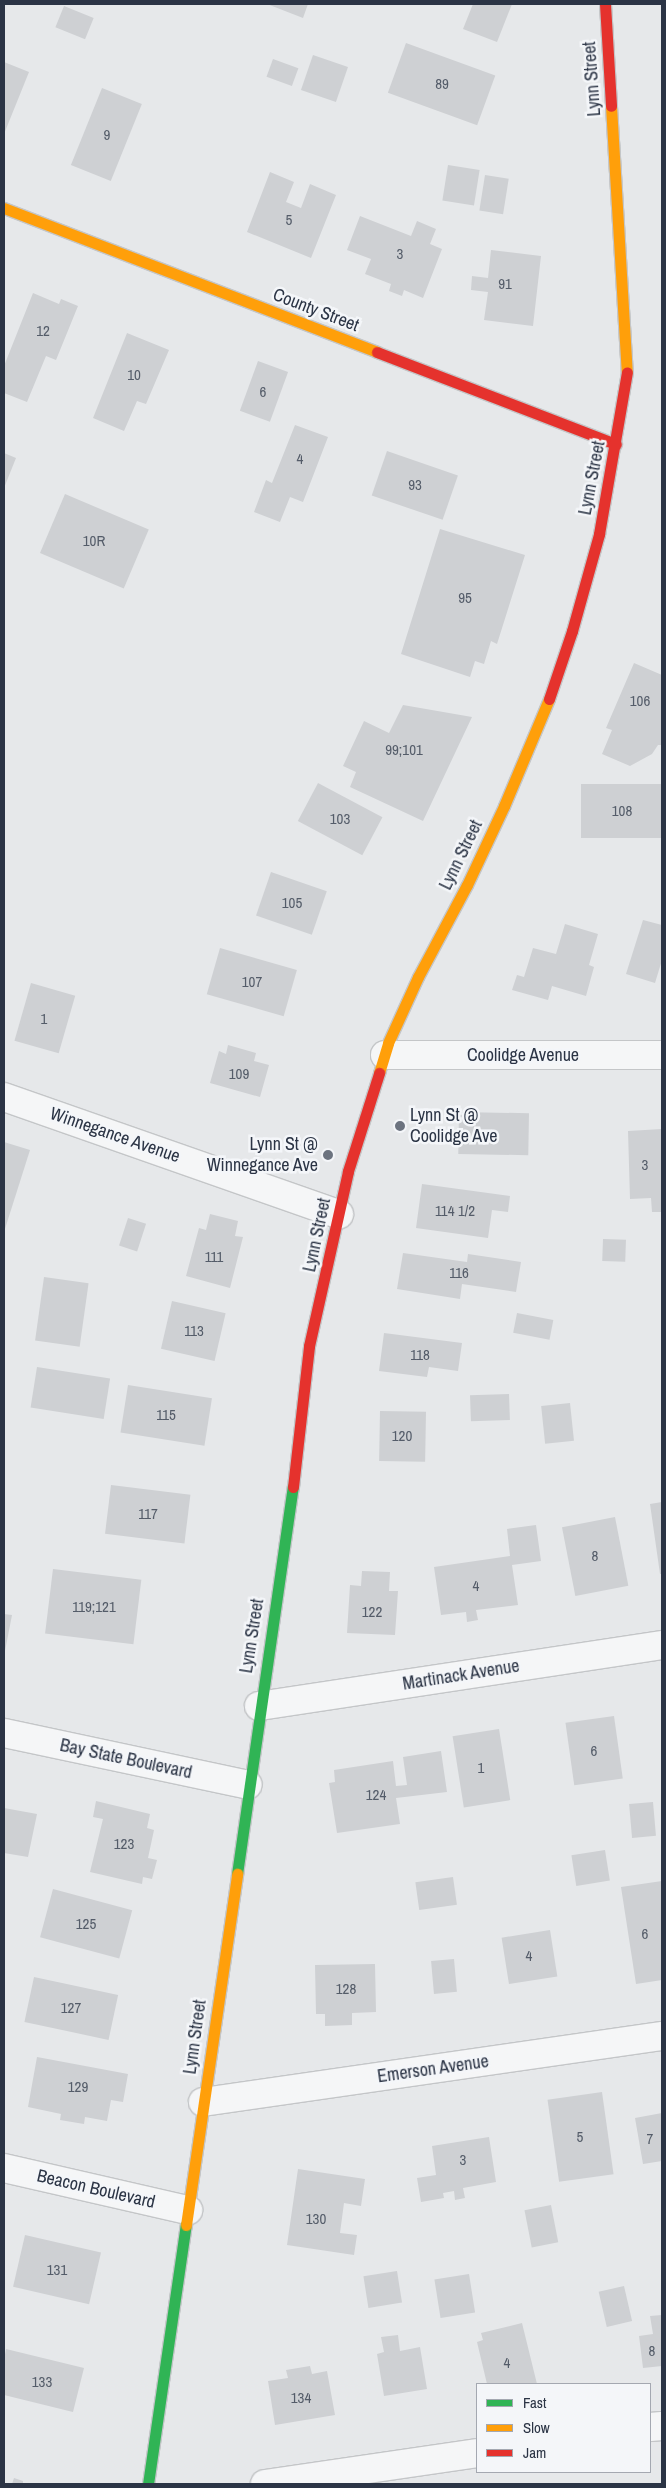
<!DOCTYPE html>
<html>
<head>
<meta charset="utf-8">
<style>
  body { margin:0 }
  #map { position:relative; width:666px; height:2488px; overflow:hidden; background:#e6e8ea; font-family:"Archivo Narrow",sans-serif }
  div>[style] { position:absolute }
  .building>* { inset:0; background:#ced0d3; transform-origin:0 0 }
  .roads { filter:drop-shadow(1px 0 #c4c6c8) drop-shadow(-1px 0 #c4c6c8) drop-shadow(0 1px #c4c6c8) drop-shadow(0 -1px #c4c6c8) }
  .street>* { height:28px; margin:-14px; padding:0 14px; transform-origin:14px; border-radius:14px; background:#f5f6f7 }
  .fast>* { height:11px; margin:-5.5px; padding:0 5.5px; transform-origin:5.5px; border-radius:5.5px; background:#30b455 }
  .slow>* { height:11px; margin:-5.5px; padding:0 5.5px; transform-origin:5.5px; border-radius:5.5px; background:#ff9f0a }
  .jam>* { height:11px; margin:-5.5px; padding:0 5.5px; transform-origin:5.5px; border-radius:5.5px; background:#e5322d }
  .dots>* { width:14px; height:14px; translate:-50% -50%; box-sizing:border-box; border:2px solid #f4f6f9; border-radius:50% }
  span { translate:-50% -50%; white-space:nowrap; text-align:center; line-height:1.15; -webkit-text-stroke:5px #f4f6f9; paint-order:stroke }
  .number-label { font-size:15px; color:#545c69 }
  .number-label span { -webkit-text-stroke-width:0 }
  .street-label { font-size:18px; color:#2b3445 }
  .poi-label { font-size:18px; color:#2b3445 }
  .left { translate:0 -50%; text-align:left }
  .right { translate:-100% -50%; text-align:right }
  .frame { position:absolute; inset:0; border:5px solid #2b3445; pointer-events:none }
  .legend { position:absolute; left:476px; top:2383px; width:175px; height:90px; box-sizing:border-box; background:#f4f6f9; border:1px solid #a4a8b1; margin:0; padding:6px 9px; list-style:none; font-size:15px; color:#2b3445 }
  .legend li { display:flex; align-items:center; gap:10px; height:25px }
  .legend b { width:25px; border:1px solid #a4a8b1 }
</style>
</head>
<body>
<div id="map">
  <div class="building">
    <i style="clip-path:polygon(267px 4px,308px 4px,303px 18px)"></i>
    <i style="clip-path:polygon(473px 4px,512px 4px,497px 42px,463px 29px)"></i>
    <i style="left:64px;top:6px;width:32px;height:23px;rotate:22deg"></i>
    <i style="left:406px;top:43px;width:95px;height:53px;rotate:20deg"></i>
    <i style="left:313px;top:55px;width:37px;height:37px;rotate:19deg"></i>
    <i style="left:273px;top:59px;width:27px;height:19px;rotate:20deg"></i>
    <i style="clip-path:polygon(4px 62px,29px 72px,4px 134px)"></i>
    <i style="left:102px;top:88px;width:43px;height:83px;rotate:22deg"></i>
    <i style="left:448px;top:165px;width:32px;height:36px;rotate:9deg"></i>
    <i style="clip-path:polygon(270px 172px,294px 182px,286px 202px,301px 208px,310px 184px,336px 195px,311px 258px,247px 232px)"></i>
    <i style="left:485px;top:175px;width:24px;height:36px;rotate:9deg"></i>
    <i style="clip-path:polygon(360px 216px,411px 236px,417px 221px,436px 229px,430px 244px,442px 249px,423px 298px,404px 290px,402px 296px,389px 291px,391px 284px,365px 274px,371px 259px,347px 250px)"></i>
    <i style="clip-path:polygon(491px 250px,541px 256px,533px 326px,484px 320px,488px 292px,471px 290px,472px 276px,488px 278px)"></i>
    <i style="clip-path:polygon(33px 293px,59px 304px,61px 299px,78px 306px,56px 360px,46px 356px,27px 402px,4px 393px,4px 366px)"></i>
    <i style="clip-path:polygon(127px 333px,169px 350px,146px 404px,137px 401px,124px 431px,93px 418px)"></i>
    <i style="left:258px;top:361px;width:32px;height:53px;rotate:20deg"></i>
    <i style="clip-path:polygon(295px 425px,328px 437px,303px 502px,290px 497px,280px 522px,254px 512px,266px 480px,272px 483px)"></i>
    <i style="left:387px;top:451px;width:75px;height:47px;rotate:19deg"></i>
    <i style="clip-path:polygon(4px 453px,16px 458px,4px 488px)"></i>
    <i style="left:65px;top:494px;width:91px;height:64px;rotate:23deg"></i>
    <i style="clip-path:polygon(440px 529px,525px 555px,497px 644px,491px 641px,484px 664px,475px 661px,470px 677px,401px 654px)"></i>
    <i style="clip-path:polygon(634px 663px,662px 675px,662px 745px,658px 745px,652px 754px,630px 766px,602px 754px,612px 730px,606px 728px)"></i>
    <i style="clip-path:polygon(403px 705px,472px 717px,423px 821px,350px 787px,356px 772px,343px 766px,364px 721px,389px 733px)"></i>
    <i style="left:318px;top:783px;width:73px;height:43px;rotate:28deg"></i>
    <i style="left:581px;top:784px;width:81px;height:54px"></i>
    <i style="left:271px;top:872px;width:59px;height:46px;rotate:19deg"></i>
    <i style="clip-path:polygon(643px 920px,662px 925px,662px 960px,655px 983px,626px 974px)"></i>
    <i style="clip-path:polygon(565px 924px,598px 934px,589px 965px,594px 967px,586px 996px,552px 986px,548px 1000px,512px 990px,517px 975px,524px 977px,533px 948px,556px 954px)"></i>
    <i style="left:220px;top:948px;width:80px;height:48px;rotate:16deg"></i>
    <i style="left:31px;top:983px;width:46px;height:60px;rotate:16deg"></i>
    <i style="clip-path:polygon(228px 1045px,256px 1053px,254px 1061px,269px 1065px,260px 1097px,210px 1083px,219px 1051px,226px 1054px)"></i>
    <i style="left:459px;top:1112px;width:70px;height:42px;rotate:1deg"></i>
    <i style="clip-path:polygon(662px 1129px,662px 1212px,652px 1212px,651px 1198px,630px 1199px,628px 1131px)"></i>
    <i style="clip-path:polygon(4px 1142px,30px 1150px,4px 1232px)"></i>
    <i style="clip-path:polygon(422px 1184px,510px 1196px,508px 1212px,492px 1210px,488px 1238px,416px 1228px)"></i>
    <i style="clip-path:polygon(210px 1214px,238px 1221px,235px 1236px,243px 1237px,230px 1288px,186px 1276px,199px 1228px,206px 1230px)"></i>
    <i style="left:128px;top:1218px;width:19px;height:29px;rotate:18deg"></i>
    <i style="left:603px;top:1239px;width:23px;height:22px;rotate:2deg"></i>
    <i style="clip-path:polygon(403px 1253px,467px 1262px,468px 1254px,521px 1262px,516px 1292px,462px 1284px,460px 1299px,397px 1289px)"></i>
    <i style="left:44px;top:1277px;width:45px;height:64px;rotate:8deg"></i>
    <i style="left:172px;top:1301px;width:55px;height:49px;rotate:13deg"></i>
    <i style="left:517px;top:1313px;width:37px;height:20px;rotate:11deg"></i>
    <i style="clip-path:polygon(384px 1333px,462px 1343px,458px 1371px,429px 1367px,427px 1377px,379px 1371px)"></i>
    <i style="left:37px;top:1367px;width:74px;height:41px;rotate:9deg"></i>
    <i style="left:128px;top:1385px;width:85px;height:48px;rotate:9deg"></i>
    <i style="left:509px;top:1394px;width:26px;height:39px;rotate:88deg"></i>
    <i style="left:570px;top:1403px;width:38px;height:29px;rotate:84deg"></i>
    <i style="left:380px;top:1411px;width:46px;height:50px;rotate:1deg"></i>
    <i style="left:111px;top:1485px;width:80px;height:49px;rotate:7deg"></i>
    <i style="clip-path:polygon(662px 1502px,662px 1574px,660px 1574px,650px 1504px)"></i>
    <i style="left:615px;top:1517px;width:70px;height:54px;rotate:79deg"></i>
    <i style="clip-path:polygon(536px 1525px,541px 1561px,512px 1565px,518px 1605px,476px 1610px,478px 1620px,467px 1622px,466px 1612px,441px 1615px,434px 1567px,510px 1556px,507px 1529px)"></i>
    <i style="left:53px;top:1569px;width:89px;height:65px;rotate:7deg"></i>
    <i style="clip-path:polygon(362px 1571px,390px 1572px,389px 1591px,398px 1591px,395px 1635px,347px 1633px,350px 1585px,361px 1586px)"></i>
    <i style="clip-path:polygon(4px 1614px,12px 1615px,5px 1651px,4px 1651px)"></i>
    <i style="left:614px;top:1716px;width:63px;height:49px;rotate:82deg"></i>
    <i style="left:499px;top:1729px;width:72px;height:47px;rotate:81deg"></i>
    <i style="clip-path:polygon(441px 1751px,447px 1792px,396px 1798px,400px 1824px,337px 1833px,329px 1783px,335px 1782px,334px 1770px,393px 1761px,396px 1786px,407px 1785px,403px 1757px)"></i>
    <i style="clip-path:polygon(96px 1801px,150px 1814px,147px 1828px,154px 1830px,148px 1858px,157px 1860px,152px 1879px,143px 1877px,142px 1884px,90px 1872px,103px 1819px,93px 1817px)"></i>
    <i style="left:653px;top:1802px;width:34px;height:24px;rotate:85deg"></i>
    <i style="clip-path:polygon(4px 1808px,37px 1814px,28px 1857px,4px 1853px)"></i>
    <i style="left:605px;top:1850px;width:31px;height:34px;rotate:81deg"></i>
    <i style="left:453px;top:1877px;width:28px;height:38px;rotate:82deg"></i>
    <i style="clip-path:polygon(662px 1881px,662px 1980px,636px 1984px,621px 1887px)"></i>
    <i style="left:53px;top:1889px;width:82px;height:50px;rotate:15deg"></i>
    <i style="left:550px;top:1930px;width:47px;height:49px;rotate:81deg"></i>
    <i style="left:454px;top:1959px;width:33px;height:23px;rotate:85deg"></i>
    <i style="clip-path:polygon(375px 1964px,376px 2012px,352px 2013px,352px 2025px,325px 2026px,325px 2014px,316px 2014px,315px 1965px)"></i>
    <i style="left:34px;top:1977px;width:86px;height:46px;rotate:12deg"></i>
    <i style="clip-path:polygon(37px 2057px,128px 2074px,123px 2102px,111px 2100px,107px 2121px,85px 2117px,84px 2124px,60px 2120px,61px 2114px,28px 2107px)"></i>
    <i style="left:602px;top:2092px;width:83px;height:55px;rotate:82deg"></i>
    <i style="clip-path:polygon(662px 2113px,662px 2161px,643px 2164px,635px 2118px)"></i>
    <i style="clip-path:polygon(489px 2137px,496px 2182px,463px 2188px,465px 2198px,455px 2200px,454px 2191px,443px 2193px,444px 2198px,421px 2202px,417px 2178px,436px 2175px,432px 2146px)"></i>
    <i style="clip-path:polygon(298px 2169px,365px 2179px,361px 2206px,344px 2203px,340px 2233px,357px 2235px,354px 2255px,287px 2245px)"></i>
    <i style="left:551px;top:2205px;width:38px;height:27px;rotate:79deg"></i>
    <i style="left:25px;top:2235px;width:78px;height:53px;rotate:13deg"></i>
    <i style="left:397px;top:2271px;width:32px;height:34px;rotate:81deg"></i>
    <i style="left:469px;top:2274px;width:39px;height:35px;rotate:81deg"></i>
    <i style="left:624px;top:2286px;width:36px;height:26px;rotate:77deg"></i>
    <i style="clip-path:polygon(662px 2315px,662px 2366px,643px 2368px,639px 2336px,653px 2334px,650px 2316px)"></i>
    <i style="clip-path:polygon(522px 2323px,537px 2384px,487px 2384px,477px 2342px,483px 2340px,481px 2333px)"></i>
    <i style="clip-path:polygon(398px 2335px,400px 2351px,420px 2347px,427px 2389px,384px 2396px,377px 2354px,384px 2352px,381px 2337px)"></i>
    <i style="clip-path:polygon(6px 2349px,84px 2368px,73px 2412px,4px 2395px,4px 2360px)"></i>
    <i style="clip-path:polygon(310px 2366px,312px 2374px,327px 2371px,335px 2415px,275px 2425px,268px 2381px,288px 2378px,286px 2370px)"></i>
    <i style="clip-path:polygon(14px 2478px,23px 2481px,23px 2484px,12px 2484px)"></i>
  </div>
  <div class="roads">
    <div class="street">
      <i style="left:385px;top:1055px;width:277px"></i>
      <i style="left:4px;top:1097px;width:355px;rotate:19.3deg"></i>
      <i style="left:259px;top:1706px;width:408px;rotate:-8.6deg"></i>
      <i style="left:4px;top:1733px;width:249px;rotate:12deg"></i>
      <i style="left:203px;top:2102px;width:464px;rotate:-8.2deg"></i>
      <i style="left:4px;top:2168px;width:189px;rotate:12.9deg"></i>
      <i style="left:650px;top:2427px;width:12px;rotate:-5deg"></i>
      <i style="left:265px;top:2484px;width:214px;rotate:-8.3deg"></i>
    </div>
    <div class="fast">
      <i style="left:237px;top:1874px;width:391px;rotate:-81.8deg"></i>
      <i style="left:148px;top:2484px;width:262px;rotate:-81.7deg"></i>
    </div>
    <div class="slow">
      <i style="left:611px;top:106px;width:266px;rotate:86.6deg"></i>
      <i style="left:4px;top:208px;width:400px;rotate:21.1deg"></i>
      <i style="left:379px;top:1073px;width:31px;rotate:-73deg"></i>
      <i style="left:388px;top:1043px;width:72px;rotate:-65.6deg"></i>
      <i style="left:418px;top:977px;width:104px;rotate:-62deg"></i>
      <i style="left:467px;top:885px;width:87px;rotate:-64.9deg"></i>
      <i style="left:504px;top:806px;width:116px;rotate:-67.2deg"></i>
      <i style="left:186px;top:2225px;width:355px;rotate:-81.7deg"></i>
    </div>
    <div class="jam">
      <i style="left:605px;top:4px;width:102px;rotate:86.6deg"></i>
      <i style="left:377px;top:352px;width:256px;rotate:21.1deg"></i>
      <i style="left:549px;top:699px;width:72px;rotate:-71.3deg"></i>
      <i style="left:572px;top:631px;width:101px;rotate:-74.4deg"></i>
      <i style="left:599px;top:534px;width:164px;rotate:-80.2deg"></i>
      <i style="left:293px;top:1487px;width:142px;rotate:-83.5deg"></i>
      <i style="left:309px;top:1346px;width:179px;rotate:-77.4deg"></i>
      <i style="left:348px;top:1171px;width:103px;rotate:-72.4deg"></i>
    </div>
  </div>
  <div class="dots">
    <i style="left:400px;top:1126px;background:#6c737f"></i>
    <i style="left:328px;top:1155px;background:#6c737f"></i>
  </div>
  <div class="number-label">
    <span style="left:442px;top:84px">89</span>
    <span style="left:107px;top:135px">9</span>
    <span style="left:289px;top:220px">5</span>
    <span style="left:400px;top:254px">3</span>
    <span style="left:505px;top:284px">91</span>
    <span style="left:43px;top:331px">12</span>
    <span style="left:134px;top:375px">10</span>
    <span style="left:263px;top:392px">6</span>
    <span style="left:300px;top:459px">4</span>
    <span style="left:415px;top:485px">93</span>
    <span style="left:94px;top:541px">10R</span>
    <span style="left:465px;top:598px">95</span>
    <span style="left:640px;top:701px">106</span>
    <span style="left:404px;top:750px">99;101</span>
    <span style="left:622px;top:811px">108</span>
    <span style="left:340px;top:819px">103</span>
    <span style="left:292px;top:903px">105</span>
    <span style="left:252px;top:982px">107</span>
    <span style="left:44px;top:1019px">1</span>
    <span style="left:239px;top:1074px">109</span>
    <span style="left:645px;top:1165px">3</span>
    <span style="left:455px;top:1211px">114 1/2</span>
    <span style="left:214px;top:1257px">111</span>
    <span style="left:459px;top:1273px">116</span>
    <span style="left:194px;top:1331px">113</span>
    <span style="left:420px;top:1355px">118</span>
    <span style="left:166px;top:1415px">115</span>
    <span style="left:402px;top:1436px">120</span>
    <span style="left:148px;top:1514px">117</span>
    <span style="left:595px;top:1556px">8</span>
    <span style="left:476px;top:1586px">4</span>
    <span style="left:94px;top:1607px">119;121</span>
    <span style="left:372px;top:1612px">122</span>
    <span style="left:594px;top:1751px">6</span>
    <span style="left:481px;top:1768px">1</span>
    <span style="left:376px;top:1795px">124</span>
    <span style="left:124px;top:1844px">123</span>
    <span style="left:86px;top:1924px">125</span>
    <span style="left:645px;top:1934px">6</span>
    <span style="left:529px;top:1956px">4</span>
    <span style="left:346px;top:1989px">128</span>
    <span style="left:71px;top:2008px">127</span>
    <span style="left:78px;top:2087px">129</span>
    <span style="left:580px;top:2137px">5</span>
    <span style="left:650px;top:2139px">7</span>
    <span style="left:463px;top:2160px">3</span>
    <span style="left:316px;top:2219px">130</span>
    <span style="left:57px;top:2270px">131</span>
    <span style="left:652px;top:2351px">8</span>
    <span style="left:507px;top:2363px">4</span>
    <span style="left:42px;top:2382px">133</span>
    <span style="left:301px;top:2398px">134</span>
  </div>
  <div class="street-label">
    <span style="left:592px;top:79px;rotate:-94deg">Lynn Street</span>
    <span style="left:316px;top:310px;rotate:21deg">County Street</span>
    <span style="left:592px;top:478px;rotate:-79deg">Lynn Street</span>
    <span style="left:461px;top:855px;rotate:-64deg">Lynn Street</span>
    <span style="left:523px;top:1055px">Coolidge Avenue</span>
    <span style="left:115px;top:1135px;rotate:19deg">Winnegance Avenue</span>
    <span style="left:317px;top:1235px;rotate:-78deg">Lynn Street</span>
    <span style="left:252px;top:1636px;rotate:-81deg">Lynn Street</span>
    <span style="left:461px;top:1675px;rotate:-9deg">Martinack Avenue</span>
    <span style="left:126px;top:1759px;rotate:12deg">Bay State Boulevard</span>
    <span style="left:195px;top:2037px;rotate:-82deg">Lynn Street</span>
    <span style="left:433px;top:2069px;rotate:-8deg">Emerson Avenue</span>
    <span style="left:96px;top:2189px;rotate:13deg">Beacon Boulevard</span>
  </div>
  <div class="poi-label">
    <span class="left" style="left:410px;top:1126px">Lynn St @<br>Coolidge Ave</span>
    <span class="right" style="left:318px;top:1155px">Lynn St @<br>Winnegance Ave</span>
  </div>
  <div class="frame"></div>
  <ul class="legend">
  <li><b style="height:6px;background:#30b455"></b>Fast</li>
  <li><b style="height:6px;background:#ff9f0a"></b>Slow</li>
  <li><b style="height:6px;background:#e5322d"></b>Jam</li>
  </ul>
</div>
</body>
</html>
